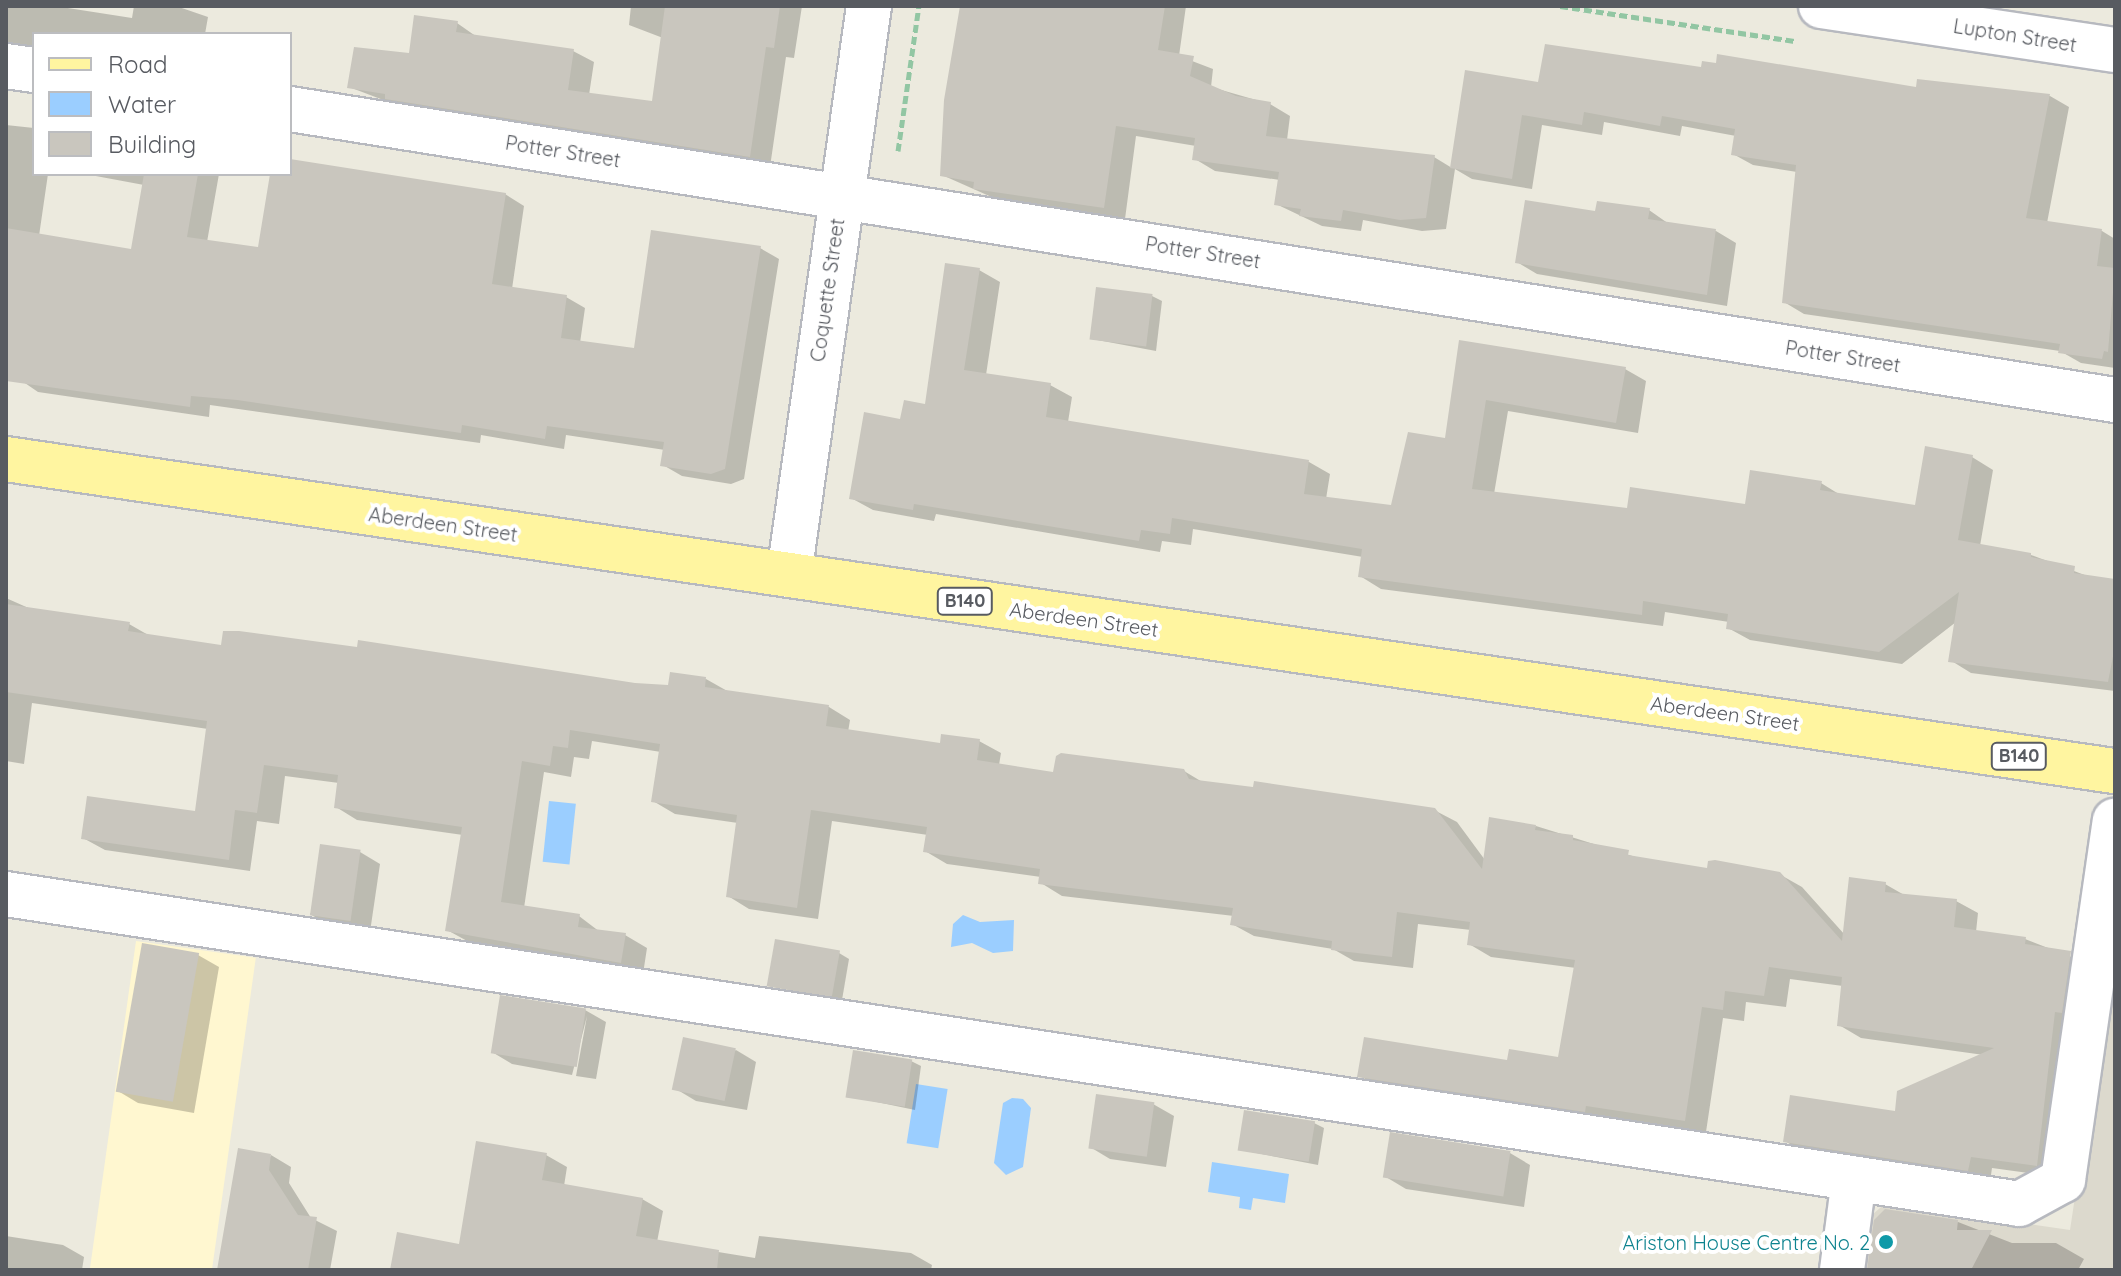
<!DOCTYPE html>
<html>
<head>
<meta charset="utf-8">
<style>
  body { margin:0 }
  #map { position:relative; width:2121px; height:1276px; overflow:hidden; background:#eceade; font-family:Quicksand,sans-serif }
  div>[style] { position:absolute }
  .commercial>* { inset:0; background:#fff7d0; transform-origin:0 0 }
  .education>* { inset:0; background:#dcd9cd }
  .water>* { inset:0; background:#9bceff; transform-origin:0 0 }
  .shadow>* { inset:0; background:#0003 }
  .building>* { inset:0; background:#c9c6be; transform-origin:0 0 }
  .path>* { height:5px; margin-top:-2.5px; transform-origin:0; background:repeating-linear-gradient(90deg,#92c6a3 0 8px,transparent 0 12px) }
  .roads { filter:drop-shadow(2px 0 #b7b9bf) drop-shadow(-2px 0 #b7b9bf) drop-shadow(0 2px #b7b9bf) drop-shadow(0 -2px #b7b9bf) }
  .minor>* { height:44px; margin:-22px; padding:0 22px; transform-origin:22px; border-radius:22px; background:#fff }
  .major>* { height:44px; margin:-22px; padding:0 22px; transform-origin:22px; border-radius:22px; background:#fff5a0 }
  .dots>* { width:22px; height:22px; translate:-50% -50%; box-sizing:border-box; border:4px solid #fff; border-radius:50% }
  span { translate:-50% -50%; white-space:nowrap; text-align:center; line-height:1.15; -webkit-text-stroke:8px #fff; paint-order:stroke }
  .shield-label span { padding:2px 6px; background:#fff; border:2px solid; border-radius:6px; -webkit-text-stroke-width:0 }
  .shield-label { font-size:18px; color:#585b61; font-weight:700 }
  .street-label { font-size:20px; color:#585b61 }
  .culture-label { font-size:20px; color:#0d838f }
  .right { translate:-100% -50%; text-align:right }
  .frame { position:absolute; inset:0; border:8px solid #585b61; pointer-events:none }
  .legend { position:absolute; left:32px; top:32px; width:260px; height:144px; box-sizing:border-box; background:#fff; border:2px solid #bcbdc0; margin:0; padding:10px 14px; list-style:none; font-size:24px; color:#585b61 }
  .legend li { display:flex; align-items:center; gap:16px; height:40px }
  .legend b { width:40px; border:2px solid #bcbdc0 }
</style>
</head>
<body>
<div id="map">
  <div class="commercial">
    <i style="left:136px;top:941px;width:121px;height:333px;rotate:8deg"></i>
  </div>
  <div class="education">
    <i style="clip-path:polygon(2115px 932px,2115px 1270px,1854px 1270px,1861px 1224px,1886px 1203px,2070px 1230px)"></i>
  </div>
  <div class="water">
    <i style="left:549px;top:801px;width:27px;height:61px;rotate:6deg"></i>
    <i style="clip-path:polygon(963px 915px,980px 922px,1014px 920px,1013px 951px,993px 953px,972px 943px,951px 947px,953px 924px)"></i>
    <i style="left:916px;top:1084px;width:32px;height:60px;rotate:9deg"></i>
    <i style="clip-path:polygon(1012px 1098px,1023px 1099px,1031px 1108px,1023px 1167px,1006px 1175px,994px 1163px,1003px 1103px)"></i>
    <i style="clip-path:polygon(1212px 1162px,1289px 1174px,1285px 1203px,1253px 1198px,1251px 1210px,1239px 1208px,1240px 1197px,1208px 1192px)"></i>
  </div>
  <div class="shadow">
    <i style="clip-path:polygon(6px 6px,55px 6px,132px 18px,134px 6px,176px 6px,208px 17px,205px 34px,34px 34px,34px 50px,6px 46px)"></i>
    <i style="clip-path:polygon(631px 6px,802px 6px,794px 58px,786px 57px,770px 167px,407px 109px,349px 87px,411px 56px,457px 23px,477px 37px,573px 51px,594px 62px,589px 95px,653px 103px,663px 38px,629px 25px)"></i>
    <i style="clip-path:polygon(962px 6px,1186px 6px,1179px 56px,1213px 69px,1211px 87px,1270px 104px,1290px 116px,1287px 140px,1434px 157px,1452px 168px,1540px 84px,1702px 69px,1917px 90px,2050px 96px,2069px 107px,2047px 223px,2102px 231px,2115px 239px,2115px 368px,2081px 363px,2060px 351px,1804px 314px,1784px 302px,1797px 172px,1753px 165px,1733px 154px,1736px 136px,1682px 126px,1680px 136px,1604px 122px,1602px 135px,1542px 125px,1532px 189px,1472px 179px,1455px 169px,1446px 229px,1422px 231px,1363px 220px,1361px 231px,1322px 226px,1276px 204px,1280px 180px,1215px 171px,1195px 159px,1196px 146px,1136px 136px,1125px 219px,996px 199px,942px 175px)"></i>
    <i style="clip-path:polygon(6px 125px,34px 128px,34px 174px,48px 174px,39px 236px,132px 251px,144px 185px,85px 174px,219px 174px,207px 242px,260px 249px,272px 174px,290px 174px,290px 161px,505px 194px,524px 206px,512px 289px,566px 297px,585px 308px,580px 343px,636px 351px,760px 248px,779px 259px,744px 479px,731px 484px,682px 476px,663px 465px,665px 450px,566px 435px,564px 449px,481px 435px,480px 443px,210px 405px,209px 417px,38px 392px,6px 370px)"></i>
    <i style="clip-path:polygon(1649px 210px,1669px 224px,1716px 231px,1736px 243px,1727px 306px,1537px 274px,1517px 262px,1597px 213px)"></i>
    <i style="clip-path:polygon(979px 270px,1000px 282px,986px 375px,1050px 385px,1072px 397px,1068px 422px,1309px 462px,1330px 474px,1326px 499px,1393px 507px,1446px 440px,1461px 342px,1625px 369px,1646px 381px,1638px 433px,1508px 411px,1494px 494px,1628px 510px,1746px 506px,1821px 483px,1842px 496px,1917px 507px,1972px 457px,1993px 470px,1980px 546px,2031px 555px,2090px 577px,2115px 581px,2115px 691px,1971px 673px,1950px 660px,1956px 622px,1902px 664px,1750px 640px,1728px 628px,1729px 622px,1665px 612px,1663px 626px,1381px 589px,1360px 576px,1363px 557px,1193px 529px,1191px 545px,1162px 541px,1160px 552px,936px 514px,934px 521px,873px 510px,851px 498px,927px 406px)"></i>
    <i style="clip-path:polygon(1152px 296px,1162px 301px,1156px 351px,1092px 339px)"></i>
    <i style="clip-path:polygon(6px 598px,33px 610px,129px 624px,150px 636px,223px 647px,670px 688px,706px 679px,729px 692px,829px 707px,850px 720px,848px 732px,942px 746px,979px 741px,1001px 753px,999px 765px,1055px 774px,1184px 771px,1204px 783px,1434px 810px,1457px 822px,1485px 860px,1536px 826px,1642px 859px,1709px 871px,1779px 874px,1802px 887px,1845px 935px,1885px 884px,1906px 896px,1956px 901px,1978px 913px,1976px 932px,2025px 939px,2092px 965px,2058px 1177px,1992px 1168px,1990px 1182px,1806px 1154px,1785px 1141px,1896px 1113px,1984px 1055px,1861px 1038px,1839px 1025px,1843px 986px,1790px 979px,1786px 1007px,1746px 1002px,1744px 1021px,1723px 1018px,1706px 1132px,1607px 1117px,1606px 1123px,1381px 1088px,1360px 1076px,1560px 1059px,1576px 968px,1491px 957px,1469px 944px,1471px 930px,1418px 924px,1413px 968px,1354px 961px,1333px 949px,1254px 936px,1232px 924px,1234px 916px,1062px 896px,1041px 883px,1041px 877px,947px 864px,925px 851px,928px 835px,832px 821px,818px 919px,749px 909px,728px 896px,738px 823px,675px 814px,653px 801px,661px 752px,592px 741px,589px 759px,574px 757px,571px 777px,544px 772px,524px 908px,579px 916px,600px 932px,625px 935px,647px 948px,643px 974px,469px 942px,447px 930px,463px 835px,357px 820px,336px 807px,339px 783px,285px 776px,279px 824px,257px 821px,250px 871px,105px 850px,83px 838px,197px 813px,208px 729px,32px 703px,24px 764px,6px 761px)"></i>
    <i style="clip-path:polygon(360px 852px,380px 864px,370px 932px,330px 926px,310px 914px)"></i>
    <i style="clip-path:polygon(839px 953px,849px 959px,842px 1000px,769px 985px)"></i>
    <i style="clip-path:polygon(198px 955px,219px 967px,194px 1113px,138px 1103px,118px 1091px)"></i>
    <i style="clip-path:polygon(585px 1010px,606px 1022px,596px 1079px,576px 1076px,587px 1016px,572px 1075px,512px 1064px,492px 1052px)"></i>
    <i style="clip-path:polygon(736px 1050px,756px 1062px,747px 1110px,696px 1101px,676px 1089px)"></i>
    <i style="clip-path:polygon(911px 1061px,921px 1066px,915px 1110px,848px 1096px)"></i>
    <i style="clip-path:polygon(1153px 1104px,1174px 1116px,1166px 1167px,1110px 1159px,1090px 1147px)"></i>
    <i style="clip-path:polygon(1314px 1123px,1324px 1128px,1318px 1165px,1241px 1150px)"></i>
    <i style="clip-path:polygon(1510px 1153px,1530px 1165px,1524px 1207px,1406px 1189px,1386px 1177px)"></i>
    <i style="clip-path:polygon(271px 1155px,291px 1167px,289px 1183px,311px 1218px,337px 1231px,330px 1270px,219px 1270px)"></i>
    <i style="clip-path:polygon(546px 1155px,567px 1167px,564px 1186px,642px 1199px,663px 1211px,657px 1242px,755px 1258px,759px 1236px,911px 1253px,932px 1265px,931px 1270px,392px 1270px,460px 1246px)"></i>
    <i style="clip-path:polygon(1958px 1222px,2012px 1243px,2056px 1243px,2084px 1259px,2078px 1270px,1869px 1270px)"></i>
    <i style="clip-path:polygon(6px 1236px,63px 1245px,84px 1257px,82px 1270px,6px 1270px)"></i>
  </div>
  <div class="building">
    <i style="clip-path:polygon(665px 6px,780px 6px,774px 48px,766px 47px,750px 157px,385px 99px,385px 94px,347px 88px,354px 47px,409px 53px,414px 15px,458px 21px,456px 32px,574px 49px,568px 90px,652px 101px)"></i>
    <i style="clip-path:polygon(960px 6px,1165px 6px,1158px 50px,1194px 56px,1190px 76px,1236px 96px,1271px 102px,1266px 136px,1435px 155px,1426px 218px,1400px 220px,1343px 210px,1341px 221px,1299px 216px,1301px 209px,1274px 205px,1279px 172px,1192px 160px,1195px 138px,1116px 126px,1104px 208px,973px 189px,974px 182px,940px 176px,944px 100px)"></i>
    <i style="clip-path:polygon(1545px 44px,1701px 67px,1702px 61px,1716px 63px,1717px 54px,1916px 87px,1917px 79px,2050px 94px,2026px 218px,2102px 229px,2097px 266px,2115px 268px,2108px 352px,2104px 351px,2102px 359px,2058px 353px,2060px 344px,1782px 303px,1796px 165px,1731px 155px,1735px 129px,1662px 116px,1660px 126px,1584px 112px,1582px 125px,1522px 115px,1512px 179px,1450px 168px,1465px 70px,1538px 82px)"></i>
    <i style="clip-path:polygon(290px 159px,506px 193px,492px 284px,567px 295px,561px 338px,634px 348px,651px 230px,761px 246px,725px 469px,711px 474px,660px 466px,664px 442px,547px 426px,545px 439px,462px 425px,461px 433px,237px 400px,191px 396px,190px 407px,6px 381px,6px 228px,131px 249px,144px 174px,198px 174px,187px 237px,258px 247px,270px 174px,290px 174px)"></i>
    <i style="clip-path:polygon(1525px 200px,1595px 211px,1597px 201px,1650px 208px,1648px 219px,1716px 229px,1707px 295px,1515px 263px)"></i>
    <i style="clip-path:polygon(945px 263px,980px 268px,964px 370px,1051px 383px,1046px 417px,1309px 460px,1304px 494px,1391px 505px,1408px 432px,1445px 438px,1459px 340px,1626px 367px,1616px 423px,1486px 400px,1472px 489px,1627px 508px,1630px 487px,1745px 504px,1750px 470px,1822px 481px,1820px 490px,1915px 505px,1925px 446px,1973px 455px,1958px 540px,2031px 553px,2031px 557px,2075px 566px,2074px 573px,2115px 579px,2115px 646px,2108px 682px,1948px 662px,1959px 592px,1879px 652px,1726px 629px,1728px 614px,1643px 601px,1642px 615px,1358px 577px,1362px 549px,1172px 518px,1170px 534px,1141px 530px,1139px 541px,914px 504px,913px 510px,849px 499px,864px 412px,900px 419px,904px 400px,925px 404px)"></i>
    <i style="left:1096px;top:287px;width:57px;height:53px;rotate:7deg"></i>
    <i style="clip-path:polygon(6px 604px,130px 622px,128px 631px,221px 645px,223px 631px,239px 631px,357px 647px,358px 640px,635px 683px,668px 685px,670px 672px,706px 677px,705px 687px,829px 705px,826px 726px,940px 743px,941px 734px,980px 739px,977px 760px,1053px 772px,1056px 756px,1061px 753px,1184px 769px,1189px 779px,1253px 787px,1254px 781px,1435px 808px,1482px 869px,1489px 817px,1536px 825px,1535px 830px,1573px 835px,1573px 840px,1629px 850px,1628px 855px,1707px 868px,1708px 861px,1715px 860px,1780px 872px,1842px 941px,1849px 877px,1886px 882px,1885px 892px,1957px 899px,1954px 927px,2026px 937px,2025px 944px,2071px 951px,2062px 1013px,2055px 1012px,2037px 1166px,1971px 1157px,1968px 1171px,1783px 1142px,1790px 1095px,1895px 1111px,1897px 1091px,1994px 1048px,1837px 1026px,1842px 977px,1769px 967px,1764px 996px,1725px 991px,1723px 1010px,1702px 1007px,1685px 1121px,1586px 1106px,1585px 1112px,1357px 1077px,1364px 1037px,1507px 1060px,1509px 1049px,1558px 1057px,1575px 960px,1467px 945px,1470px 922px,1397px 912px,1392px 957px,1331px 950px,1332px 941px,1230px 925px,1233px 908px,1038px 884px,1040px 869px,923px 852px,927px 827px,811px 810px,797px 908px,726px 897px,737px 815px,651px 802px,660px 744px,570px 730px,568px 748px,553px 746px,550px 766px,522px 761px,501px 902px,580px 914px,578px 927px,626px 933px,621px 963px,445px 931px,462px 827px,334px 808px,338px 775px,264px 765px,257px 813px,235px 810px,229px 860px,81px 839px,87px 796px,195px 811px,207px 721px,6px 692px)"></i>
    <i style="left:320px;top:844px;width:41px;height:72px;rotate:8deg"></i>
    <i style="left:775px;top:939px;width:66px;height:48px;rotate:10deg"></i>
    <i style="left:142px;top:943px;width:58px;height:151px;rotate:10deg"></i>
    <i style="left:500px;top:995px;width:87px;height:59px;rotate:9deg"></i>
    <i style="left:683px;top:1037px;width:54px;height:54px;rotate:12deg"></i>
    <i style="left:853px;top:1050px;width:60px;height:48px;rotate:9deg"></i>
    <i style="left:1096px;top:1094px;width:59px;height:55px;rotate:8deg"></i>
    <i style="left:1244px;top:1110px;width:72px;height:41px;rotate:9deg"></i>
    <i style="left:1390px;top:1132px;width:122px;height:46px;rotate:9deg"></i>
    <i style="clip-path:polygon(476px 1141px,547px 1153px,542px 1180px,643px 1198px,636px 1236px,719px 1250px,717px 1270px,390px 1270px,397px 1232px,459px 1244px)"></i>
    <i style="clip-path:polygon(238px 1148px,271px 1154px,269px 1170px,298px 1215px,317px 1217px,308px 1270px,217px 1270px)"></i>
    <i style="clip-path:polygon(1885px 1209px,1958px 1220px,1957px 1230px,1992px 1230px,1971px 1270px,1867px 1270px,1874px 1220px)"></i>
  </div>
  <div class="path">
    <i style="left:1560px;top:6px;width:237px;rotate:8.5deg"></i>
    <i style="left:898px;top:151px;width:147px;rotate:-81.8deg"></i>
  </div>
  <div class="roads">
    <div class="minor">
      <i style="left:1821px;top:6px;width:297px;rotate:8.5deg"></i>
      <i style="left:6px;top:66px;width:28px;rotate:8deg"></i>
      <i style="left:290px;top:109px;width:1848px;rotate:9.06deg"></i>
      <i style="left:789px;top:575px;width:575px;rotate:-82deg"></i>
      <i style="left:6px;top:894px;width:2037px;rotate:8.75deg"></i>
      <i style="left:2019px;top:1204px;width:50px;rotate:-28.6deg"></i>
      <i style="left:2063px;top:1180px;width:363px;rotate:-81.8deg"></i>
      <i style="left:1842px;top:1270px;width:92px;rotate:-82.5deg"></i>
    </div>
    <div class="major">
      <i style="left:6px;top:459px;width:2132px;rotate:8.42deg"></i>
    </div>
  </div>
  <div class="dots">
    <i style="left:1886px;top:1242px;background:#0f9aa8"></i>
  </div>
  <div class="shield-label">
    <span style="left:965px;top:601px">B140</span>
    <span style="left:2019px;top:756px">B140</span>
  </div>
  <div class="street-label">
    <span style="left:2015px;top:35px;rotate:9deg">Lupton Street</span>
    <span style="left:563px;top:151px;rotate:9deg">Potter Street</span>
    <span style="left:1203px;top:252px;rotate:9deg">Potter Street</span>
    <span style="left:827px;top:290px;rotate:-82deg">Coquette Street</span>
    <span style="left:1843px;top:356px;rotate:9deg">Potter Street</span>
    <span style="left:443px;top:524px;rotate:8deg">Aberdeen Street</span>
    <span style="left:1084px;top:619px;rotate:8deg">Aberdeen Street</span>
    <span style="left:1725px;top:713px;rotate:8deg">Aberdeen Street</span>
  </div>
  <div class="culture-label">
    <span class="right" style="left:1870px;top:1242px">Ariston House Centre No. 2</span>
  </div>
  <div class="frame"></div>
  <ul class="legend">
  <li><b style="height:10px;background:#fff5a0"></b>Road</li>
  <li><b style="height:22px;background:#9bceff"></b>Water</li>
  <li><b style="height:22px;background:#c9c6be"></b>Building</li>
  </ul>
</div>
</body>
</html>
